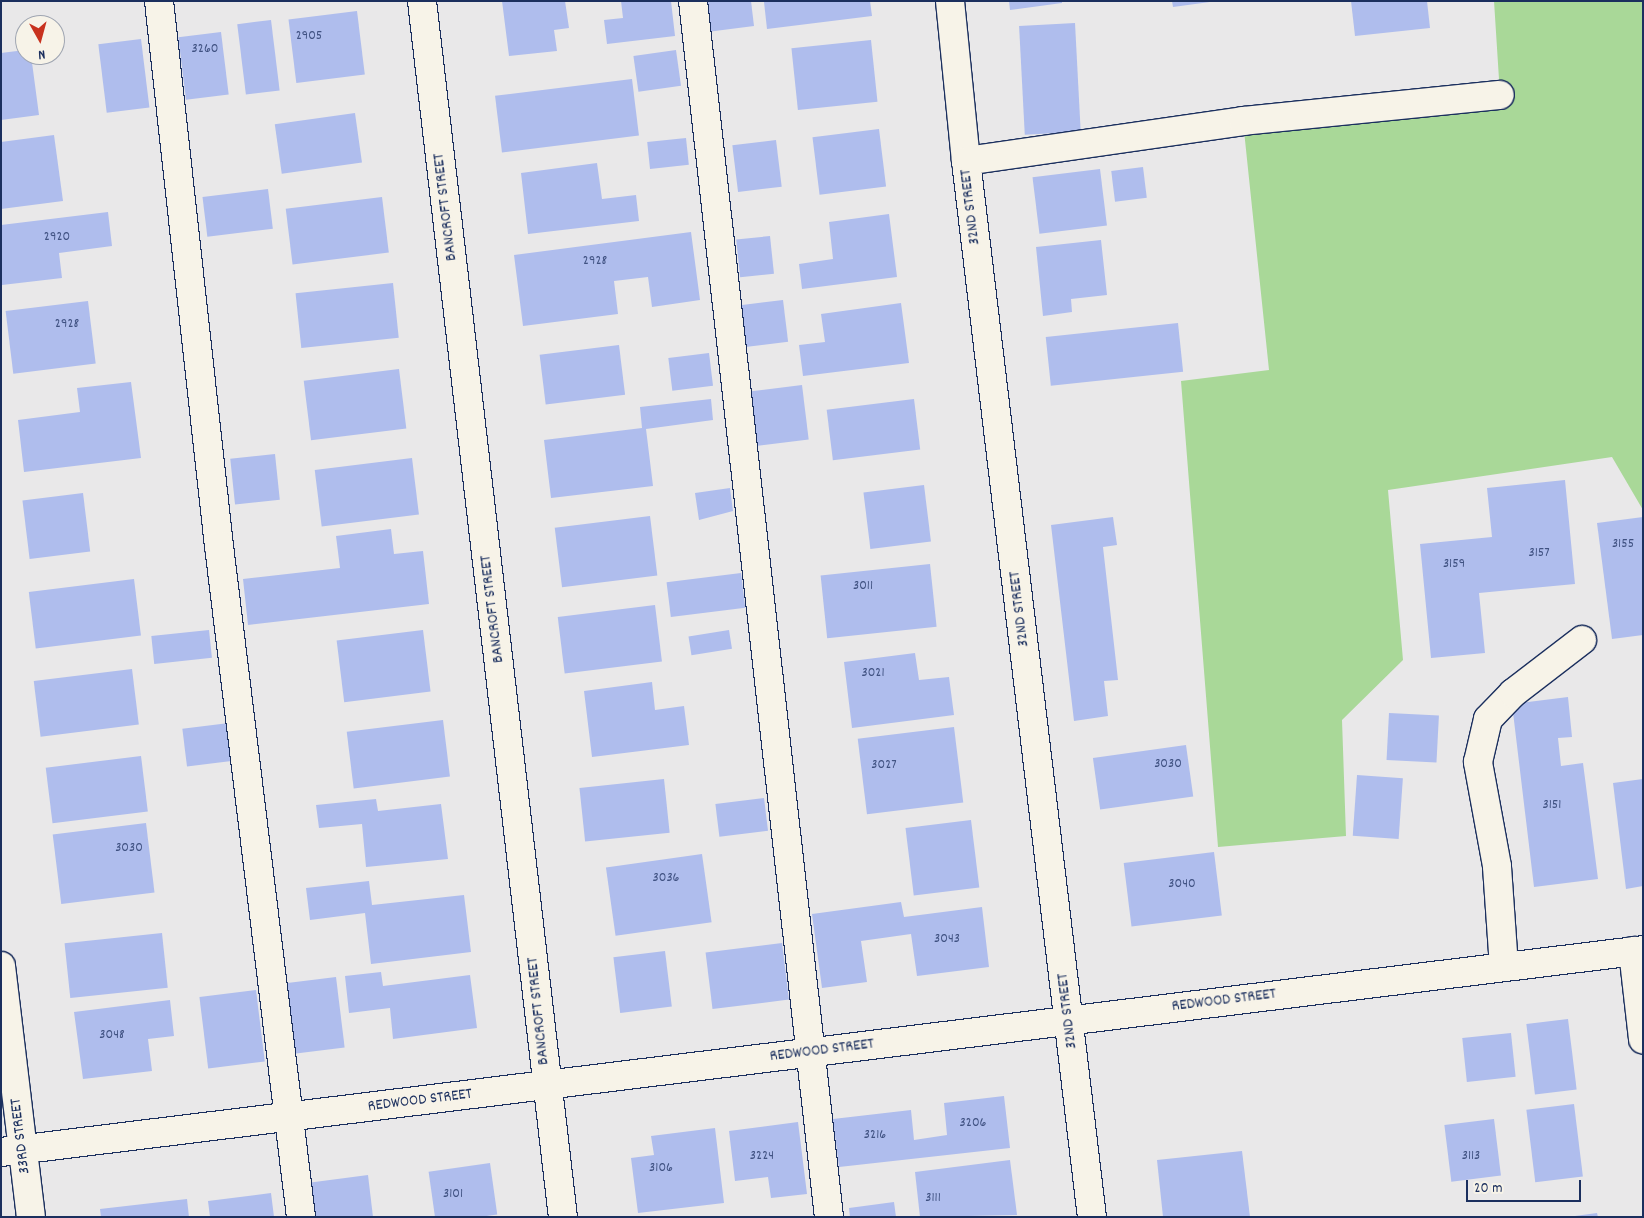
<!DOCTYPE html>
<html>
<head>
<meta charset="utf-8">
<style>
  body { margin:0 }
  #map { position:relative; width:1644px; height:1218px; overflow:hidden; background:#e9e8e9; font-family:Dekko,sans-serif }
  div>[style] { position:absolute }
  .green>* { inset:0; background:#a9d898 }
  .building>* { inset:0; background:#afbded; transform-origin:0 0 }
  .roads { filter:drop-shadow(1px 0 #1b2f5e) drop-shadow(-1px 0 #1b2f5e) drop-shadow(0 1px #1b2f5e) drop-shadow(0 -1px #1b2f5e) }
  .minor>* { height:28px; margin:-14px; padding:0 14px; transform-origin:14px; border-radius:14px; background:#f7f3e8 }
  span { translate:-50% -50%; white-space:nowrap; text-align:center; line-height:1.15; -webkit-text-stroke:4px #f7f3e8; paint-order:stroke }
  .number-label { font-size:14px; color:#405282 }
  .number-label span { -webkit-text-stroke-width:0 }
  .street-label { font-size:16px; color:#1b2f5e }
  .frame { position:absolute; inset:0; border:2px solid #1b2f5e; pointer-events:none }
  .north { position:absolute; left:15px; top:15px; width:50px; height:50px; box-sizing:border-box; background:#f7f3e8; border:1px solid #9fa5b1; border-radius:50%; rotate:173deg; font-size:14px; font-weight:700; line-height:20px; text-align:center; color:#1b2f5e }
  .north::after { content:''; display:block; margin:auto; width:18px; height:22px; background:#c8321e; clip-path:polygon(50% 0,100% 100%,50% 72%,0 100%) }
  .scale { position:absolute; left:1466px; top:1180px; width:115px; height:22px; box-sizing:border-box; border:2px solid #1b2f5e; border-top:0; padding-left:6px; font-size:15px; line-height:18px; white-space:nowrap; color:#1b2f5e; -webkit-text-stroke:4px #f7f3e8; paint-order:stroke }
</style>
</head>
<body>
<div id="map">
  <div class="green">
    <i style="clip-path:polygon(1494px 1px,1643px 1px,1643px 510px,1612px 457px,1388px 490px,1403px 660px,1342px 720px,1346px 836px,1218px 847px,1181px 381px,1269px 370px,1243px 121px,1500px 95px)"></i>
  </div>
  <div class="building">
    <i style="clip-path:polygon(502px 1px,565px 1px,569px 28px,554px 30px,557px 51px,509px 56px)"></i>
    <i style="clip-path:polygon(621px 1px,671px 1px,675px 36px,607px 44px,604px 20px,623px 18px)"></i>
    <i style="clip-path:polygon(704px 1px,751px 1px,754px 26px,707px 32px)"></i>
    <i style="clip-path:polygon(870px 1px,872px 16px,767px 29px,764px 2px)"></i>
    <i style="clip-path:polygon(1009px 1px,1062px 1px,1062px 3px,1010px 10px)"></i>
    <i style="clip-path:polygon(1172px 1px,1210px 1px,1210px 2px,1173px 7px)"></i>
    <i style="clip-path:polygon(1351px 1px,1427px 1px,1430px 28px,1355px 36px)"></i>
    <i style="left:357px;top:11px;width:64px;height:69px;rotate:83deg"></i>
    <i style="left:271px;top:20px;width:71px;height:34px;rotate:83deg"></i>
    <i style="left:1075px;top:23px;width:109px;height:56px;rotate:87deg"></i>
    <i style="left:221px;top:32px;width:63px;height:43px;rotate:83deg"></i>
    <i style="left:141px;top:39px;width:69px;height:43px;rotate:83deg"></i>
    <i style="left:871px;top:40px;width:62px;height:80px;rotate:84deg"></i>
    <i style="clip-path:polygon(25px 50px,25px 55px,31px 55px,39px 115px,1px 120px,1px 53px)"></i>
    <i style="left:676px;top:50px;width:36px;height:43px;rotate:82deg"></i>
    <i style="left:632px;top:79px;width:57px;height:138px;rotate:83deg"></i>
    <i style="left:355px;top:113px;width:50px;height:81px;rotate:82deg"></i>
    <i style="left:879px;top:129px;width:58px;height:67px;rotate:83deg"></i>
    <i style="clip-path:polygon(54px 135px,63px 201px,1px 209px,1px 142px)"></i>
    <i style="left:686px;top:138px;width:27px;height:39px;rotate:84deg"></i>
    <i style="left:776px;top:140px;width:47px;height:44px;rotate:83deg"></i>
    <i style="clip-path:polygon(597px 163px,602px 199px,636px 195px,639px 221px,528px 234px,521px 173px)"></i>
    <i style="left:1143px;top:167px;width:31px;height:32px;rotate:83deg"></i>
    <i style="left:1100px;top:169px;width:57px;height:68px;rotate:83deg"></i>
    <i style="left:268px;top:189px;width:40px;height:66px;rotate:83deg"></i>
    <i style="left:382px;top:197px;width:56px;height:97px;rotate:83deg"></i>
    <i style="clip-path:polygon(108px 212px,112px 246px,59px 253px,62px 278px,2px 285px,1px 225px)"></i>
    <i style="clip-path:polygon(889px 214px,897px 277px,802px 289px,799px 264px,833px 259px,829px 222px)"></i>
    <i style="clip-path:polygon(691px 232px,700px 300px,652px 307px,648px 277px,614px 281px,618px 314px,523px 326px,514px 255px)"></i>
    <i style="left:770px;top:236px;width:38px;height:34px;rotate:84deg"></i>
    <i style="clip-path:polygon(1101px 240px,1107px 295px,1071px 299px,1072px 312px,1043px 316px,1036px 247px)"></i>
    <i style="left:393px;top:283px;width:55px;height:98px;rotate:84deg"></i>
    <i style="left:783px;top:300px;width:42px;height:43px;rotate:83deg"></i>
    <i style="left:88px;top:301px;width:63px;height:83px;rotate:83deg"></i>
    <i style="clip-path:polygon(901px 303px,909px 363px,803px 376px,799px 345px,825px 342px,821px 314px)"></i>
    <i style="left:1178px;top:323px;width:49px;height:133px;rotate:84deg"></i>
    <i style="left:619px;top:345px;width:50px;height:80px;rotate:83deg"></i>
    <i style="left:709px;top:353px;width:33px;height:41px;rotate:83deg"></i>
    <i style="left:399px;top:369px;width:60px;height:96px;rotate:83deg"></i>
    <i style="clip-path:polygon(131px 382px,141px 458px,24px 472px,18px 420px,80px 412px,77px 388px)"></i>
    <i style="left:802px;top:385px;width:55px;height:53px;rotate:83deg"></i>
    <i style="clip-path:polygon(711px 399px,713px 420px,646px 429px,653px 486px,551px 498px,544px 440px,642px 428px,640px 407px)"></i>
    <i style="left:914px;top:399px;width:51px;height:88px;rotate:83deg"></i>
    <i style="left:275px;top:454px;width:46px;height:45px;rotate:84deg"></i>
    <i style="left:412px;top:458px;width:57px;height:98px;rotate:83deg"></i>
    <i style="clip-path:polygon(1565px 480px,1575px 584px,1479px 593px,1485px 653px,1431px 658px,1420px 544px,1492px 537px,1487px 488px)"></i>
    <i style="left:924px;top:485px;width:57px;height:61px;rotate:83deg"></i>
    <i style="clip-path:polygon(730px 488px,733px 511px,699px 520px,695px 493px)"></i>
    <i style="left:83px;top:493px;width:59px;height:61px;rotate:83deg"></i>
    <i style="left:650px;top:516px;width:60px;height:96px;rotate:83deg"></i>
    <i style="clip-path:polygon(1113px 517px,1117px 545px,1103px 547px,1118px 680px,1104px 681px,1108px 716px,1074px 721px,1051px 525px)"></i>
    <i style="clip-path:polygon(1643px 517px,1643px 635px,1612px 639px,1597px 523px)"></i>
    <i style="clip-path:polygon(391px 529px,394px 554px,423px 551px,429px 604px,248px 625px,243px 579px,340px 568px,336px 536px)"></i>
    <i style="left:930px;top:564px;width:63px;height:110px;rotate:84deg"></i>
    <i style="left:741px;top:573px;width:35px;height:75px;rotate:83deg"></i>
    <i style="left:134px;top:579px;width:57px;height:106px;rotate:83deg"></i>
    <i style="left:655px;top:605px;width:57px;height:98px;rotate:83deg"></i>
    <i style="left:209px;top:630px;width:28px;height:58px;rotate:84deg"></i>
    <i style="left:423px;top:630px;width:62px;height:87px;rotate:83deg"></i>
    <i style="left:729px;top:630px;width:19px;height:41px;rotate:81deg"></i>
    <i style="clip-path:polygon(915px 653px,919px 680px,949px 677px,954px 715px,852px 728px,844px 662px)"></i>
    <i style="left:132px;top:669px;width:56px;height:99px;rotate:83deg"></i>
    <i style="clip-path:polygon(652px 682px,655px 710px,684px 706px,689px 745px,592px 757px,584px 691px)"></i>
    <i style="clip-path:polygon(1568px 697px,1572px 737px,1558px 738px,1561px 766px,1583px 763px,1598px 879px,1534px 887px,1512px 704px)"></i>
    <i style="left:1389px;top:713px;width:50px;height:47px;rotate:3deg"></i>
    <i style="left:443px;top:720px;width:57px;height:97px;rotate:83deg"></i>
    <i style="left:229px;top:723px;width:38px;height:47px;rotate:83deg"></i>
    <i style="left:954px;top:727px;width:76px;height:97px;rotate:83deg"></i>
    <i style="left:1186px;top:745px;width:52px;height:94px;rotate:82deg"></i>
    <i style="left:141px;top:756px;width:56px;height:96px;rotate:83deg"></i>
    <i style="left:1357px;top:775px;width:46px;height:61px;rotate:4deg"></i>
    <i style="left:664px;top:779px;width:54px;height:85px;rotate:84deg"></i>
    <i style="clip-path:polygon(1643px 779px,1643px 886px,1626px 889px,1613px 783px)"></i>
    <i style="left:764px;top:798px;width:33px;height:49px;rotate:83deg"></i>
    <i style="clip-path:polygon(376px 799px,378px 811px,441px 804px,448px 859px,366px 867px,362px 824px,319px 828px,316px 805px)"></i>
    <i style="left:971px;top:820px;width:68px;height:66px;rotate:83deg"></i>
    <i style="left:146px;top:823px;width:70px;height:94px;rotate:83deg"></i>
    <i style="left:1214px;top:852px;width:64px;height:91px;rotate:83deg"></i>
    <i style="left:702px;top:854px;width:69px;height:97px;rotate:82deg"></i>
    <i style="clip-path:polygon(369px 881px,372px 905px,464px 895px,471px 952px,371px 964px,365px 913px,310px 920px,306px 888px)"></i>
    <i style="clip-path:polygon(901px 902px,904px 917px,982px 907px,989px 967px,917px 976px,911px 934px,861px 941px,867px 982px,822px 988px,812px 914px)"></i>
    <i style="left:162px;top:933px;width:55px;height:98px;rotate:84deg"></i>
    <i style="left:782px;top:943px;width:57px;height:77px;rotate:83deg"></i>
    <i style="left:665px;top:951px;width:56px;height:52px;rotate:83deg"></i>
    <i style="clip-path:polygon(381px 972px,383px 986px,470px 975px,477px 1028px,393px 1039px,390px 1008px,349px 1013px,345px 976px)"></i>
    <i style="left:336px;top:977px;width:71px;height:49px;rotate:83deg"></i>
    <i style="left:256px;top:990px;width:72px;height:57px;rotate:83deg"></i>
    <i style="clip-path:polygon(170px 1000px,174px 1036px,148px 1039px,152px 1071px,83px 1079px,74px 1012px)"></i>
    <i style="left:1568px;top:1019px;width:71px;height:42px;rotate:83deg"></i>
    <i style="left:1511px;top:1033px;width:44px;height:49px;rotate:84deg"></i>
    <i style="clip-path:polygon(1004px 1096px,1010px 1148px,839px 1167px,833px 1119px,911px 1110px,914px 1140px,947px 1135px,944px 1103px)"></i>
    <i style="left:1574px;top:1104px;width:73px;height:48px;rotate:83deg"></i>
    <i style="left:1494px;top:1119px;width:57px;height:50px;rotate:83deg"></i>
    <i style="clip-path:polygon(798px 1122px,807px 1194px,771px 1198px,768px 1177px,735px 1181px,729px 1131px)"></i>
    <i style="clip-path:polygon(715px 1128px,724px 1203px,638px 1213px,631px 1158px,654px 1155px,651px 1136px)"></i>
    <i style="clip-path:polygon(1242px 1151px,1250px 1217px,1163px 1217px,1157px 1160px)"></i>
    <i style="clip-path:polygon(1010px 1160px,1017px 1215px,920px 1217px,915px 1172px)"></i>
    <i style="left:490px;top:1163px;width:52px;height:62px;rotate:82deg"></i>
    <i style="clip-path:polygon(368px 1175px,373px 1217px,311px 1217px,307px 1183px)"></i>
    <i style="clip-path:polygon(271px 1193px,274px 1217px,210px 1217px,208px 1201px)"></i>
    <i style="clip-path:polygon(187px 1199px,189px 1217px,101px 1217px,100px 1209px)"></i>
    <i style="clip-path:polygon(894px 1202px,896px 1217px,850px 1217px,849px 1208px)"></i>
    <i style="clip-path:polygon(1597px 1213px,1598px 1217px,1575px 1217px,1575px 1216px)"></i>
  </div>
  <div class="roads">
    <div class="minor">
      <i style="left:159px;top:1px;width:548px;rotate:83.72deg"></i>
      <i style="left:219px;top:546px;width:676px;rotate:83.03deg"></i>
      <i style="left:422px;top:1px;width:1224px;rotate:83.39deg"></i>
      <i style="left:693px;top:1px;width:1224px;rotate:83.62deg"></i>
      <i style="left:950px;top:1px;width:161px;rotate:84.3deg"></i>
      <i style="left:966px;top:161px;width:1063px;rotate:83.2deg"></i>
      <i style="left:966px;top:161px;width:280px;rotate:-8.2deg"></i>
      <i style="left:1243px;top:121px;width:258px;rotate:-5.8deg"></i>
      <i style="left:1633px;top:951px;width:89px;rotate:83.5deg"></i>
      <i style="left:1px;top:966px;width:253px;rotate:83.2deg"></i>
      <i style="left:1504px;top:967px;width:101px;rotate:-94deg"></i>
      <i style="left:1497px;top:866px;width:106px;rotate:-100.4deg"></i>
      <i style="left:1478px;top:762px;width:44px;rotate:-76.9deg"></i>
      <i style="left:1488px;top:719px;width:36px;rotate:-46deg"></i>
      <i style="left:1513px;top:693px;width:87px;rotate:-37.5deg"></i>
      <i style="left:1px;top:1152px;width:1654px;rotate:-7.01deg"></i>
    </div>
  </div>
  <div class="number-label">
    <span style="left:309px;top:36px">2905</span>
    <span style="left:205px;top:49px">3260</span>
    <span style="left:57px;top:237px">2920</span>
    <span style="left:595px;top:261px">2928</span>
    <span style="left:67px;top:324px">2928</span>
    <span style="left:1623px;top:544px">3155</span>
    <span style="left:1539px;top:553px">3157</span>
    <span style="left:1454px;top:564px">3159</span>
    <span style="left:863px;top:586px">3011</span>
    <span style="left:873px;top:673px">3021</span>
    <span style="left:1168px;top:764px">3030</span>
    <span style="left:884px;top:765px">3027</span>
    <span style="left:1552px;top:805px">3151</span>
    <span style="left:129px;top:848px">3030</span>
    <span style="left:666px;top:878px">3036</span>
    <span style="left:1182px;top:884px">3040</span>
    <span style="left:947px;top:939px">3043</span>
    <span style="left:112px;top:1035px">3048</span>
    <span style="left:973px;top:1123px">3206</span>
    <span style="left:875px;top:1135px">3216</span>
    <span style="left:762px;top:1156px">3224</span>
    <span style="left:1471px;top:1156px">3113</span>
    <span style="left:661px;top:1168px">3106</span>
    <span style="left:453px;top:1194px">3101</span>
    <span style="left:933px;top:1198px">3111</span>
  </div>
  <div class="street-label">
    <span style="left:446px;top:207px;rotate:-97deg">BANCROFT STREET</span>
    <span style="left:971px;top:207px;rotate:-97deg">32ND STREET</span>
    <span style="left:493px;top:609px;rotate:-97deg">BANCROFT STREET</span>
    <span style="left:1020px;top:609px;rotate:-97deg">32ND STREET</span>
    <span style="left:1224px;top:1001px;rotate:-7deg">REDWOOD STREET</span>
    <span style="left:539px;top:1011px;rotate:-96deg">BANCROFT STREET</span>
    <span style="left:1068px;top:1011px;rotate:-97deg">32ND STREET</span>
    <span style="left:822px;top:1051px;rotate:-7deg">REDWOOD STREET</span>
    <span style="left:420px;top:1101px;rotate:-7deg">REDWOOD STREET</span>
    <span style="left:21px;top:1136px;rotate:-97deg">33RD STREET</span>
  </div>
  <div class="frame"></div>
  <div class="north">N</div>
  <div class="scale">20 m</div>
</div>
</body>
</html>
